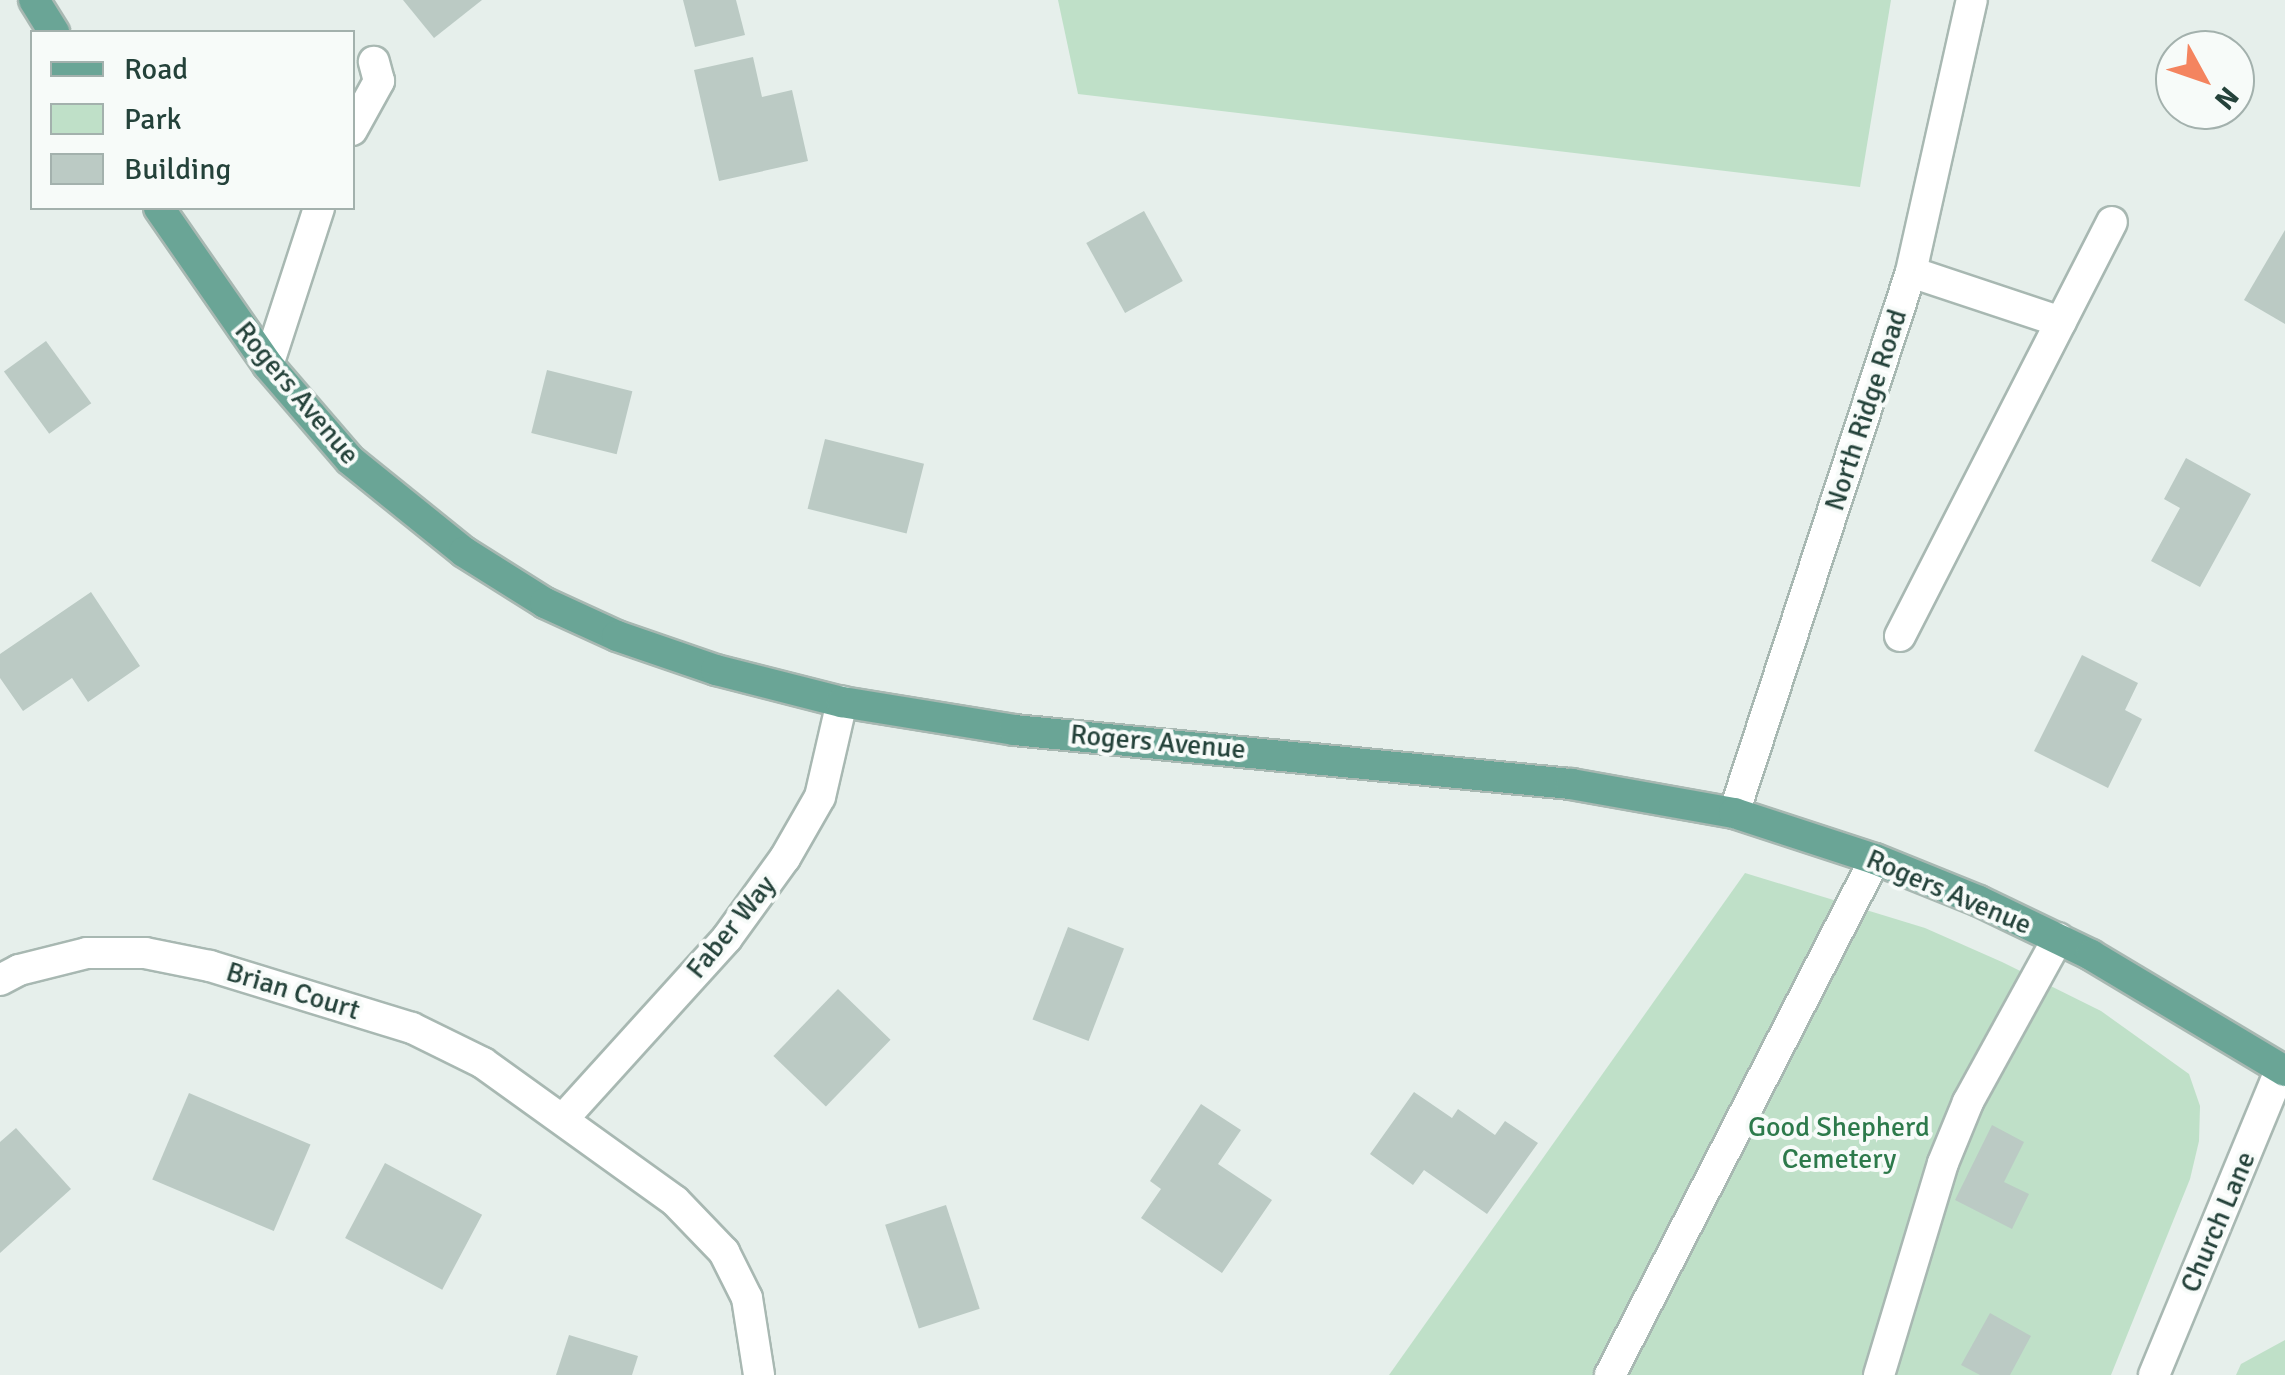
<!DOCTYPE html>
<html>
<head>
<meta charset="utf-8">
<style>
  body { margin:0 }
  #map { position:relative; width:2285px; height:1375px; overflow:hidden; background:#e6efeb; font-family:Signika,sans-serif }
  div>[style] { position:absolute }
  .green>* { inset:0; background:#bfe0c8 }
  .building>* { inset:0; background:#bbcac4; transform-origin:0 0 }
  .roads { filter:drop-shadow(2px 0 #a8b8b2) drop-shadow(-2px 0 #a8b8b2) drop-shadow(0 2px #a8b8b2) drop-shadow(0 -2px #a8b8b2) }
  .minor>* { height:30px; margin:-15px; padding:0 15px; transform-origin:15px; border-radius:15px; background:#fff }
  .major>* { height:30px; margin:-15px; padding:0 15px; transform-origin:15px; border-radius:15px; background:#6aa596 }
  span { translate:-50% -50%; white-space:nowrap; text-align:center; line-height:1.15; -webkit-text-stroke:8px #f7fbf9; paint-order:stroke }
  .street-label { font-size:28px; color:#24423a }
  .park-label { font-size:28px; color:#2d7a4b }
  .legend { position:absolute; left:30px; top:30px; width:325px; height:180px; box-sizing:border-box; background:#f7fbf9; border:2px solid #a3b1ad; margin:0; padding:12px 18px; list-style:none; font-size:30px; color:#24423a }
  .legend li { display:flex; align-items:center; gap:20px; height:50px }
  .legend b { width:50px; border:2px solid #a3b1ad }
  .north { position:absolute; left:2155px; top:30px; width:100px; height:100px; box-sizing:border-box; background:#f7fbf9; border:2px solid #a3b1ad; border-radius:50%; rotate:130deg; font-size:28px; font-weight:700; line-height:40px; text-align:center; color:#24423a }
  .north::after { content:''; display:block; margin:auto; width:35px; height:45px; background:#f4845f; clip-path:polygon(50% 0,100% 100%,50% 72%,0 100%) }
</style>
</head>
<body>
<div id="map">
  <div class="green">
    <i style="clip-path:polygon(1058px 0,1891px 0,1860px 187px,1078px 94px)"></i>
    <i style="clip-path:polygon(1745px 873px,1925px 928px,2002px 962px,2101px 1011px,2189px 1074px,2200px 1106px,2199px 1141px,2190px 1179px,2111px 1375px,1389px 1375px)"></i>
    <i style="clip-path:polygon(2285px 1340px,2285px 1375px,2236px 1375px,2241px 1364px)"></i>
  </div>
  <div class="building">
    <i style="clip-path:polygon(403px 0,482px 0,434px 38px)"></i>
    <i style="clip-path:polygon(683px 0,736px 0,745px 35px,695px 47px)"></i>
    <i style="clip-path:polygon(753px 57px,762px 97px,792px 90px,808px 161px,719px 181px,694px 70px)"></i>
    <i style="left:1144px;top:211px;width:80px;height:66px;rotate:61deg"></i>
    <i style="clip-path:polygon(2285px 230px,2285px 324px,2244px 300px)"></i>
    <i style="left:46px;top:341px;width:77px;height:52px;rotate:54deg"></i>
    <i style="left:547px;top:370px;width:88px;height:65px;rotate:14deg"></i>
    <i style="left:825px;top:439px;width:102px;height:72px;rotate:14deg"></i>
    <i style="clip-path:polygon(2186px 458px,2251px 494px,2200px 587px,2151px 561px,2180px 508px,2164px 499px)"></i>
    <i style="clip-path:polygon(91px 592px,140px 666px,88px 702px,72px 678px,23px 711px,0 678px,0 654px)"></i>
    <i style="clip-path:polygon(2082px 655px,2138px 683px,2125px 710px,2142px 719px,2108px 788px,2034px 751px)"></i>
    <i style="left:1068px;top:927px;width:60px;height:99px;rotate:21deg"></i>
    <i style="left:838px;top:989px;width:73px;height:93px;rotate:44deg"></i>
    <i style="clip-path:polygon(1414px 1092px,1452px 1118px,1458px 1109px,1495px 1135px,1505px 1121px,1538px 1143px,1487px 1214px,1424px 1170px,1413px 1185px,1370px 1154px)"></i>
    <i style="left:189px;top:1093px;width:132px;height:94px;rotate:23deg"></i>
    <i style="clip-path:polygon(1201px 1104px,1241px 1130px,1218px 1164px,1272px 1200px,1222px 1273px,1141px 1218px,1161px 1189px,1150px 1181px)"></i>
    <i style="clip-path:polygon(1992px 1125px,2024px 1142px,2004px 1182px,2029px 1194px,2012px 1229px,1955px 1200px)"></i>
    <i style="clip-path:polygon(16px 1128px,71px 1189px,0 1253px,0 1142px)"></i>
    <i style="left:385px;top:1163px;width:110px;height:85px;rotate:28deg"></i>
    <i style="left:946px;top:1205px;width:109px;height:64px;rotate:72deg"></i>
    <i style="clip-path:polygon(1990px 1313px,2031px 1336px,2010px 1375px,1980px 1375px,1961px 1365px)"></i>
    <i style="clip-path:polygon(569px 1335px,638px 1356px,632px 1375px,556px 1375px)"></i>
  </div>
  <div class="roads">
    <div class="minor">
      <i style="left:352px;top:130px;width:56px;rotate:-61.1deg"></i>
      <i style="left:379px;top:81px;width:20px;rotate:-105deg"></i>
      <i style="left:1911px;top:272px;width:158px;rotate:18.4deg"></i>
      <i style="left:268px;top:365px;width:165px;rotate:-72deg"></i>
      <i style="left:1900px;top:636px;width:465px;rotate:-62.9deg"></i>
      <i style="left:1734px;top:813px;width:569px;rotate:-71.88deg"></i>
      <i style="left:1911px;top:272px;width:279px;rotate:-77.4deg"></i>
      <i style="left:0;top:980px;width:21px;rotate:-28deg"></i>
      <i style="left:19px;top:970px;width:70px;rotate:-14deg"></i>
      <i style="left:87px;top:953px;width:58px"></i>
      <i style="left:145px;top:953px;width:66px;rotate:11.3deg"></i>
      <i style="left:210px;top:966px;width:211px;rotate:17.1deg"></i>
      <i style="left:412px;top:1028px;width:79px;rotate:26.2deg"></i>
      <i style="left:483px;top:1063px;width:236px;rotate:35.7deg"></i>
      <i style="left:675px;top:1201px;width:71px;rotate:46.1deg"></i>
      <i style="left:724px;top:1252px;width:51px;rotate:63.4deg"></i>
      <i style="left:747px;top:1298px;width:78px;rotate:81.1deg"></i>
      <i style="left:563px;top:1119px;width:244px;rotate:-47.8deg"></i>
      <i style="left:727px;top:938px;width:99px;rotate:-54.1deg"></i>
      <i style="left:785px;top:858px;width:70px;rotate:-60.2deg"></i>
      <i style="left:820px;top:797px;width:98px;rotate:-77deg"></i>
      <i style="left:1610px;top:1375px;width:580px;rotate:-62.82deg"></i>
      <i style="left:1879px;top:1375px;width:221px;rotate:-73.2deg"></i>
      <i style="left:1943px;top:1163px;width:66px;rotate:-67.7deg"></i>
      <i style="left:1968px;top:1102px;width:187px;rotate:-61.2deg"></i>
      <i style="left:2154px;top:1375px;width:331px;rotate:-67.5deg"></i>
    </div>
    <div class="major">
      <i style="left:34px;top:0;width:38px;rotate:58deg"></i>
      <i style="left:159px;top:208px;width:191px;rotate:55.2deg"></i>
      <i style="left:268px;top:365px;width:125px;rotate:49.2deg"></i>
      <i style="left:350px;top:460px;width:146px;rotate:38.9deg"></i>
      <i style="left:464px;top:552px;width:96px;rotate:32.2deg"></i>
      <i style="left:545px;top:603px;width:79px;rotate:24.6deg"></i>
      <i style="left:617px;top:636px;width:105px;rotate:19deg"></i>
      <i style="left:716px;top:670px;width:130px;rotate:14.3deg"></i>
      <i style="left:842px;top:702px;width:174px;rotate:9.2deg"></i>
      <i style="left:1014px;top:730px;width:560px;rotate:5.54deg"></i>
      <i style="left:1571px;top:784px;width:166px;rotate:10.1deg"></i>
      <i style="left:1734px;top:813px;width:148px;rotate:18.1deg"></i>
      <i style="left:1875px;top:859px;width:112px;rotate:22deg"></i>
      <i style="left:1979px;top:901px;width:124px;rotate:25.7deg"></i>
      <i style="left:2091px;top:955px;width:226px;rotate:30.9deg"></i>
    </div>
  </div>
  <div class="street-label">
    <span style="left:297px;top:393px;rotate:50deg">Rogers Avenue</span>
    <span style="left:1866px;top:410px;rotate:-72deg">North Ridge Road</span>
    <span style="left:1158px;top:742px;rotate:5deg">Rogers Avenue</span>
    <span style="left:1949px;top:892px;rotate:23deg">Rogers Avenue</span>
    <span style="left:731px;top:927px;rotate:-51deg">Faber Way</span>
    <span style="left:293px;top:991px;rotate:17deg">Brian Court</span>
    <span style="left:2218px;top:1222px;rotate:-67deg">Church Lane</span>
  </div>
  <div class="park-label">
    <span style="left:1839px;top:1143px">Good Shepherd<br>Cemetery</span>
  </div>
  <ul class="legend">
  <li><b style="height:12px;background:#6aa596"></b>Road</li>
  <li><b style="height:28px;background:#bfe0c8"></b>Park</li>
  <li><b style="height:28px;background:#bbcac4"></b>Building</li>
  </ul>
  <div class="north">N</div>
</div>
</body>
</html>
